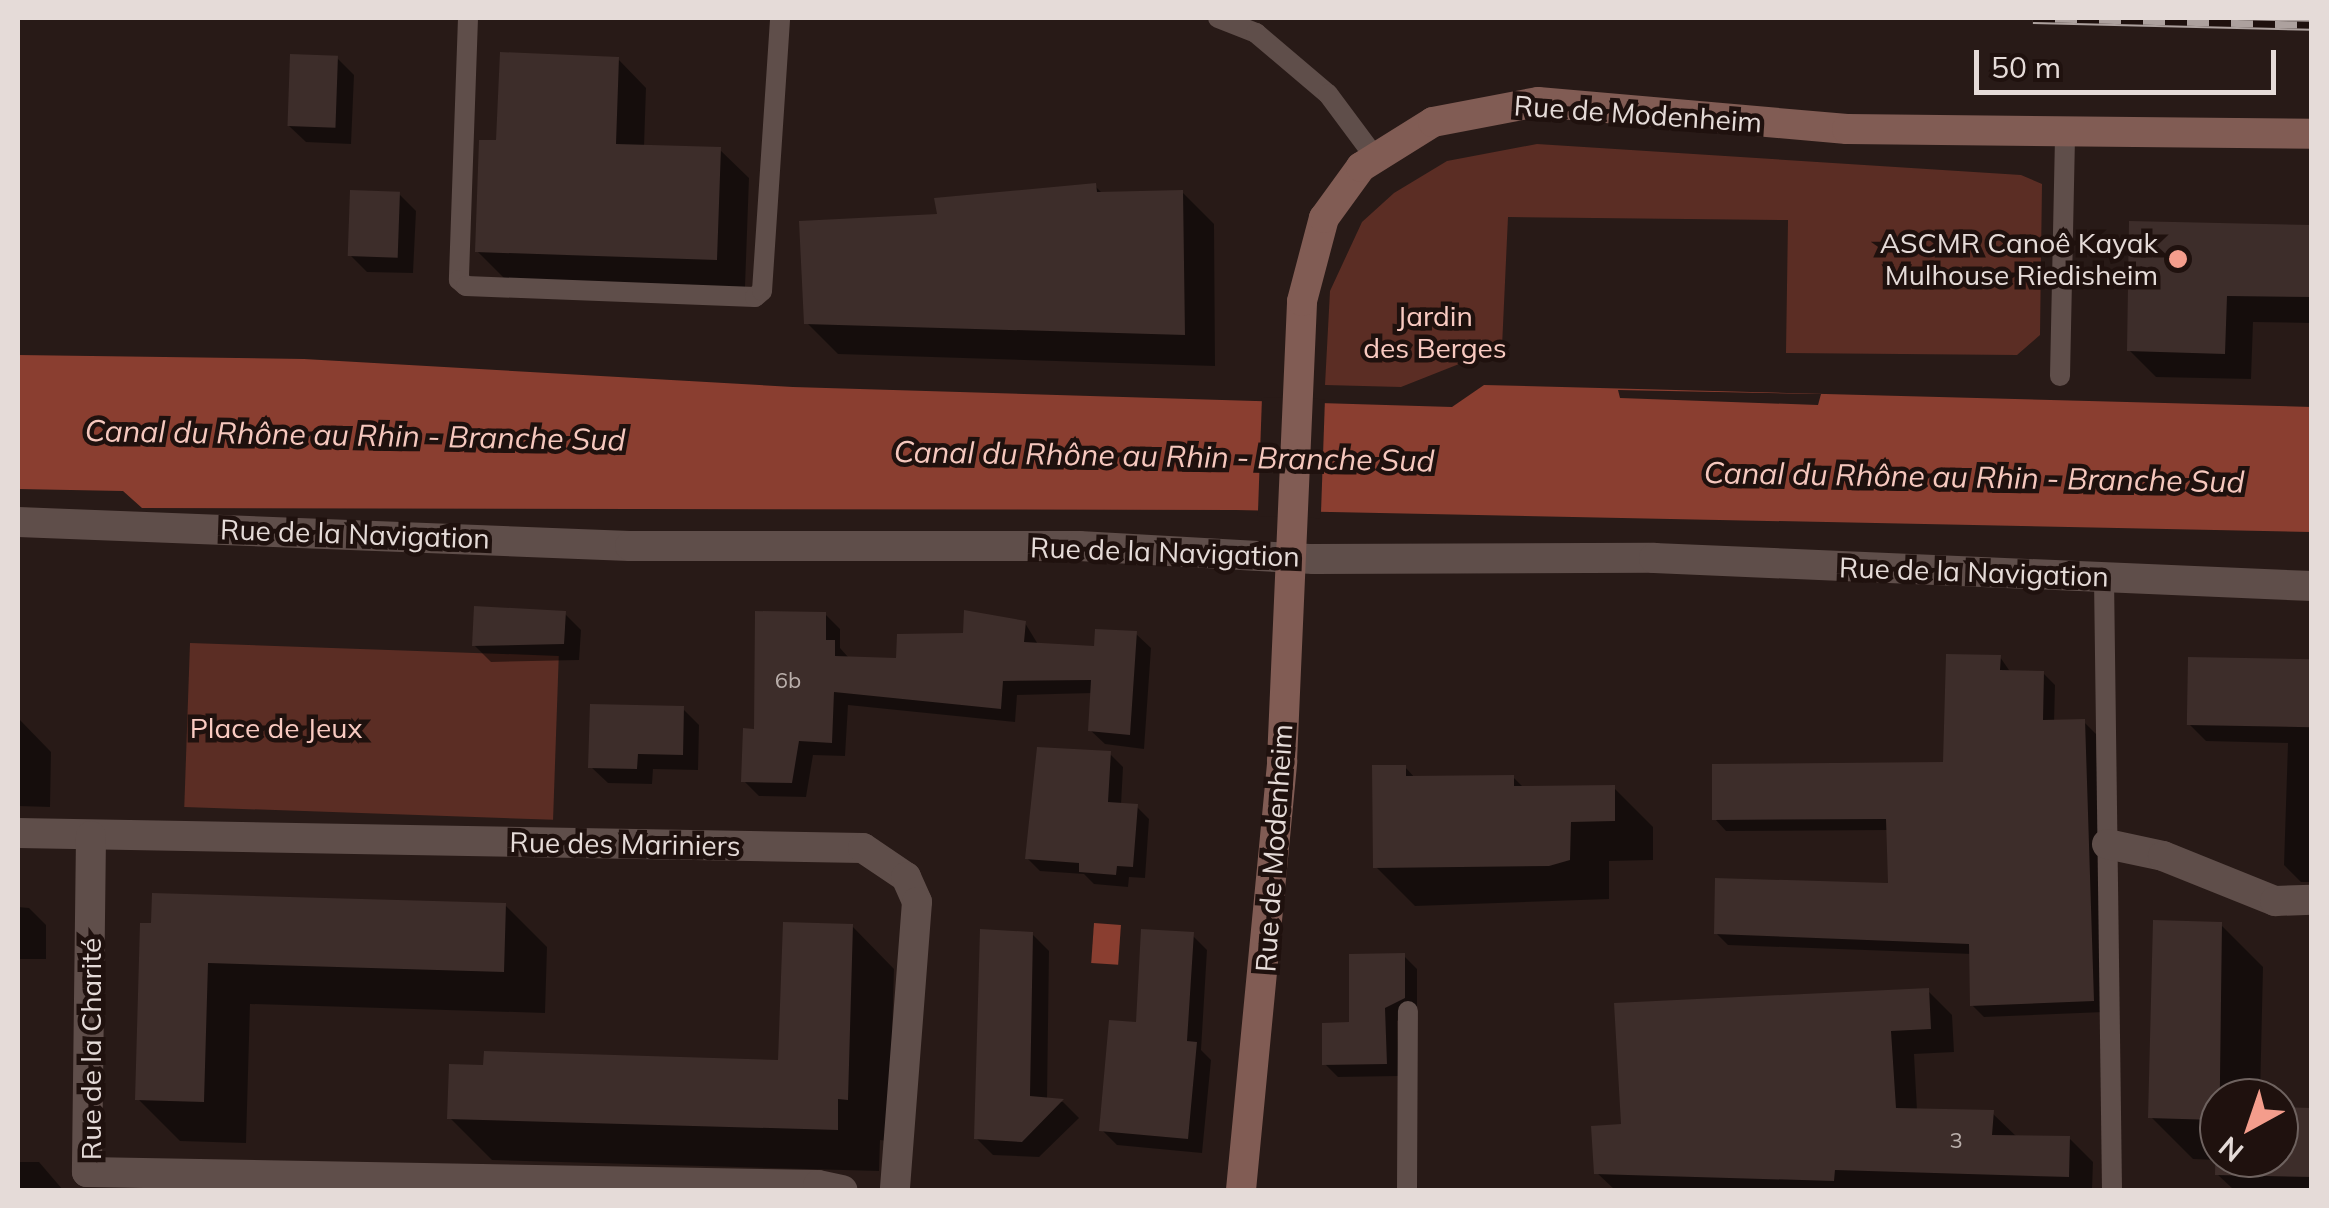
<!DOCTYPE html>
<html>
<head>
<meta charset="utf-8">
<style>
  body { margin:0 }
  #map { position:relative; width:2329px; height:1208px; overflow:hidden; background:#281a17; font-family:Mulish,sans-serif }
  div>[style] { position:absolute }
  .green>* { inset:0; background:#5b2d24; transform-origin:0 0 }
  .water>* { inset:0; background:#8a3e30; transform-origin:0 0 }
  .pier>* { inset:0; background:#281a17; transform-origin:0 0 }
  .shadow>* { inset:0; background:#0007 }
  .building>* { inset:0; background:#3d2d2a; transform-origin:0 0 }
  .lane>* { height:20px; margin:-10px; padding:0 10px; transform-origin:10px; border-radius:10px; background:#5f4e4a }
  .street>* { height:30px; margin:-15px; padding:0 15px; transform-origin:15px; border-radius:15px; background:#5f4e4a }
  .secondary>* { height:30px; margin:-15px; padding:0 15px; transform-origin:15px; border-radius:15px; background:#815c54 }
  .rail>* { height:11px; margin-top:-5.5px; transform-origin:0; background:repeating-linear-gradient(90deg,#1f110e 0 22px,#ada19e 0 44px); box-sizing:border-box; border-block:2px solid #ada19e }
  .dots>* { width:28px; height:28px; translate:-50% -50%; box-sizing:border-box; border:5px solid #1f110e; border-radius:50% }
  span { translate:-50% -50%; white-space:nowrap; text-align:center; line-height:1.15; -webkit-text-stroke:9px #1f110e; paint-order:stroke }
  .number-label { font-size:22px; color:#bbb0ac }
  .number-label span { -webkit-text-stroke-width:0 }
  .street-label { font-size:28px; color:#e5dbd8 }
  .poi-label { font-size:28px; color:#e5dbd8 }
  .right { translate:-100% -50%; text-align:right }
  .park-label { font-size:28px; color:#f9cac1 }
  .water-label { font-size:30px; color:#f6c8be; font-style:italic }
  .frame { position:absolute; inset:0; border:20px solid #e5dbd8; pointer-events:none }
  .north { position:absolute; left:2199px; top:1078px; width:100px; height:100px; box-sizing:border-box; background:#1f110e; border:2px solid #6e625f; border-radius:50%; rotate:220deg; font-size:28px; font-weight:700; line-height:40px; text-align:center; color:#e5dbd8 }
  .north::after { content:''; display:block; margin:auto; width:35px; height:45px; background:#f49d8c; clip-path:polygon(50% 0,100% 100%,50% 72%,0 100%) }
  .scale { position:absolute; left:1974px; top:50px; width:302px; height:45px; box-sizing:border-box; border:5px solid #e5dbd8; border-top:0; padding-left:12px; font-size:30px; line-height:35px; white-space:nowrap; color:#e5dbd8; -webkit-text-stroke:8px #1f110e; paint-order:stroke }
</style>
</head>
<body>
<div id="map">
  <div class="green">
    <i style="clip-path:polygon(1537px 144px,2021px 175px,2042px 184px,2040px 335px,2017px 355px,1786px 353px,1788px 220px,1508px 217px,1502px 347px,1401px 387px,1325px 385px,1330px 291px,1362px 222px,1394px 193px,1447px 161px)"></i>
    <i style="left:190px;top:643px;width:369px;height:164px;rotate:2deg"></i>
  </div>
  <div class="water">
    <i style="clip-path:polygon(18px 355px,304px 359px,793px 387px,1452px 407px,1484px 385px,2312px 407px,2311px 532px,1236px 510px,142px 508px,123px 491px,18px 489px)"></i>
    <i style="left:1094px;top:923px;width:27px;height:40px;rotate:4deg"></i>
  </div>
  <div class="pier">
    <i style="clip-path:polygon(1618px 390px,1821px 394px,1818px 405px,1620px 398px)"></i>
    <i style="left:1262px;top:397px;width:63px;height:119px;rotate:2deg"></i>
  </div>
  <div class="shadow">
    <i style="clip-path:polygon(337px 58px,354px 75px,351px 144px,306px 142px,289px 126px)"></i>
    <i style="clip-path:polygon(618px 59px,646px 88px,644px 147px,720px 150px,749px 178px,745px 287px,506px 280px,477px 251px,499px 143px)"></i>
    <i style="clip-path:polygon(1095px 186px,1104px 195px,1182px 192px,1214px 224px,1215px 366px,838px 354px,807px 323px,940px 217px)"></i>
    <i style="clip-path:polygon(399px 194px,416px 211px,413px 273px,367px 272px,350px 255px)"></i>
    <i style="clip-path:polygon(2312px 227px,2312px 323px,2253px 322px,2251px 379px,2156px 377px,2129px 350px)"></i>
    <i style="clip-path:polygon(564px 613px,581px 630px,579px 660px,491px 662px,474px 645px)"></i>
    <i style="clip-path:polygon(825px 614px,840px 629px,840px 648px,848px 657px,898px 660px,1025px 623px,1039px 646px,1096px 649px,1136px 634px,1151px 648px,1144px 749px,1105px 744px,1090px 730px,1093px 693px,1017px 695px,1015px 722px,848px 705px,845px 756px,813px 755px,806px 797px,759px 796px,744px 781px,756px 731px)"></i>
    <i style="clip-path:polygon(2000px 657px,2011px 673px,2043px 673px,2055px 685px,2054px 723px,2084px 722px,2096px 734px,2104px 1012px,1984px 1017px,1972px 1005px,1972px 954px,1728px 945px,1716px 933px,1891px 886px,1889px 830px,1726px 831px,1715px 819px,1946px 765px)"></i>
    <i style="clip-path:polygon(2312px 663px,2312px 882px,2301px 882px,2284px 865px,2288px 743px,2206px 741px,2189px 724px)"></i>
    <i style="clip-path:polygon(683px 709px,699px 725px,698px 770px,653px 769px,652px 784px,608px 783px,591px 767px)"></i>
    <i style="clip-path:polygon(18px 718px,51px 752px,50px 807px,18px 806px)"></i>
    <i style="clip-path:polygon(1110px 754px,1123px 767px,1121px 805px,1136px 806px,1149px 819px,1145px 878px,1129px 877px,1128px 887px,1094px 884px,1084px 874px,1040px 871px,1027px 858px)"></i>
    <i style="clip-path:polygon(1405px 767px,1416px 779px,1513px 777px,1525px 789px,1614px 788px,1653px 827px,1653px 860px,1609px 861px,1609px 899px,1415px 906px,1376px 867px)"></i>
    <i style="clip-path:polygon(505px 905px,547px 947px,545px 1013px,250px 1004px,246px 1143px,180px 1141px,138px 1099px,143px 925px)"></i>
    <i style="clip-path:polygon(18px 907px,29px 908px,46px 925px,46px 959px,18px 959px)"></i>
    <i style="clip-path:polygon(2221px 925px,2263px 967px,2260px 1098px,2219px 1098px,2219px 1158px,2279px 1158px,2279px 1110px,2312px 1110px,2312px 1190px,2234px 1190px,2217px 1174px,2217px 1160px,2193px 1159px,2151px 1117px)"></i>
    <i style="clip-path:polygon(852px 926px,894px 969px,889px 1141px,880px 1140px,879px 1171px,492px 1160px,450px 1118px,781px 1062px)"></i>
    <i style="clip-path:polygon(1032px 934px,1049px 951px,1047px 1100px,1063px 1102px,1079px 1118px,1039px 1157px,993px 1155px,976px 1138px)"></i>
    <i style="clip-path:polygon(1192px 935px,1207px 950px,1201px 1050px,1211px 1060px,1202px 1153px,1117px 1145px,1102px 1130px,1138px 1025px)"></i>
    <i style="clip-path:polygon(1404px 956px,1417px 969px,1417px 1011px,1397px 1021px,1399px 1076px,1338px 1077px,1325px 1064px)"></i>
    <i style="clip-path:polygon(1928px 991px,1952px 1015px,1954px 1052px,1914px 1054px,1917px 1111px,1992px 1113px,2018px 1138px,2069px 1138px,2093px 1162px,2092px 1190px,1615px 1190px,1597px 1173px,1624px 1126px)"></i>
    <i style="clip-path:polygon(18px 1162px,39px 1162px,63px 1190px,18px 1190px)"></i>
  </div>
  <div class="building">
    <i style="clip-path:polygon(500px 52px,619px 57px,616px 144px,721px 147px,717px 260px,475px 252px,479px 140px,496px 140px)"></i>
    <i style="left:290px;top:54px;width:48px;height:72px;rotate:2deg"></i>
    <i style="clip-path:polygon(1096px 183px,1097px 192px,1183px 190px,1185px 335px,804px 324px,799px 221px,937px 214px,934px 198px)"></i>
    <i style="left:350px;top:190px;width:50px;height:66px;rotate:2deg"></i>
    <i style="clip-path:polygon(2129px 221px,2312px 225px,2312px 297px,2227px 296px,2225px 354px,2127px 351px)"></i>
    <i style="clip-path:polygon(474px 606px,566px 611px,564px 644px,472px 646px)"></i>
    <i style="clip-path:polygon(964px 610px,1026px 621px,1024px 642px,1094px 646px,1095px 629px,1137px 631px,1130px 735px,1088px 731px,1091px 680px,1003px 681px,1001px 709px,834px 692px,832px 743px,799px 741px,792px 783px,741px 782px,743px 728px,754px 729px,755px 611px,826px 612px,826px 640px,835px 640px,835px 656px,896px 658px,897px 634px,963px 633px)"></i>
    <i style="clip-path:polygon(1946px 654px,2001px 655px,2000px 670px,2044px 671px,2043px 720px,2085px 719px,2094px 1001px,1970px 1006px,1969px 944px,1714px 934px,1715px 878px,1888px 883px,1886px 819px,1712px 820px,1712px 764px,1943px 762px)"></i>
    <i style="left:2188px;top:657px;width:124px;height:68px;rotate:1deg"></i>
    <i style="clip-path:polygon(590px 704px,684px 706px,683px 755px,638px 754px,637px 769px,588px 768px)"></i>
    <i style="clip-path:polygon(1037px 747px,1111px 751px,1108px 802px,1138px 804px,1133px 867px,1117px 866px,1116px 875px,1079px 872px,1079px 863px,1025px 859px)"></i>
    <i style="clip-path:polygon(1372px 765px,1406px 765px,1406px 776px,1514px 775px,1514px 786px,1615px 785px,1615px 821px,1571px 822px,1570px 860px,1549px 866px,1373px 868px)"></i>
    <i style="clip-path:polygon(152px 893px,506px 903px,504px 972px,208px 963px,204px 1102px,135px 1100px,140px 923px,151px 923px)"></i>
    <i style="clip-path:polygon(2153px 920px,2222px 922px,2219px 1158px,2279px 1158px,2279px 1107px,2312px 1108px,2312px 1177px,2215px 1175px,2216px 1120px,2148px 1118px)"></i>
    <i style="clip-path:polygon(783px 922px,853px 924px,848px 1100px,838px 1099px,838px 1130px,447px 1119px,449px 1064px,483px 1065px,484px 1051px,778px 1060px)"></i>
    <i style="clip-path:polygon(980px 929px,1033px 932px,1030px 1096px,1064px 1099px,1022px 1142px,974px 1139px)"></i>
    <i style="clip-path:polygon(1141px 929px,1194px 932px,1187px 1041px,1197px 1042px,1188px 1139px,1099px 1131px,1109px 1020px,1136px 1022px)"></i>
    <i style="clip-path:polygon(1405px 953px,1405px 998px,1385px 1008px,1387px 1064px,1322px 1065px,1322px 1023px,1349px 1022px,1349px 954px)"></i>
    <i style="clip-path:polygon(1929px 988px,1931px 1029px,1891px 1031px,1896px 1108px,1994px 1110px,1992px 1135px,2070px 1136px,2069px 1177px,1835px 1170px,1834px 1181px,1594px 1174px,1591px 1126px,1621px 1124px,1614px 1003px)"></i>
  </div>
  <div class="lane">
    <i style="left:468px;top:18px;width:262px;rotate:92deg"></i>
    <i style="left:459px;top:280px;width:9px;rotate:41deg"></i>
    <i style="left:466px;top:286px;width:289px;rotate:2.2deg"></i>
    <i style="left:755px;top:297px;width:9px;rotate:-41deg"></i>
    <i style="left:762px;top:291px;width:274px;rotate:-86.2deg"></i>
    <i style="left:1218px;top:18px;width:41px;rotate:21.5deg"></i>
    <i style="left:1256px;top:33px;width:94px;rotate:40.3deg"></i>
    <i style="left:1328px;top:94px;width:77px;rotate:53.4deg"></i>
    <i style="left:2060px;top:376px;width:243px;rotate:-88.8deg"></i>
    <i style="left:2104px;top:578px;width:612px;rotate:89.25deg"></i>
    <i style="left:1407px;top:1190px;width:179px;rotate:-89.7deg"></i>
  </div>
  <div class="street">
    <i style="left:18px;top:522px;width:612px;rotate:2.25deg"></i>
    <i style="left:630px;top:546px;width:449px"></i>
    <i style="left:1079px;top:546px;width:235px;rotate:3.2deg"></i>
    <i style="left:1314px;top:559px;width:340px;rotate:-0.2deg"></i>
    <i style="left:1654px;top:558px;width:659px;rotate:2.44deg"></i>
    <i style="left:18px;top:833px;width:845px;rotate:1.02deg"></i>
    <i style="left:863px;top:848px;width:52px;rotate:34deg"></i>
    <i style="left:906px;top:877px;width:27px;rotate:66deg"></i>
    <i style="left:917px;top:902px;width:289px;rotate:94.4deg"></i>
    <i style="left:91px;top:836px;width:336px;rotate:90.7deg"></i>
    <i style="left:87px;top:1172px;width:731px;rotate:1.02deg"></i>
    <i style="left:818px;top:1185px;width:25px;rotate:12deg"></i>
    <i style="left:2107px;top:844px;width:57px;rotate:12.1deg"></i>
    <i style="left:2163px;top:856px;width:121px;rotate:21.9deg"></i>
    <i style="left:2275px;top:901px;width:37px;rotate:-2deg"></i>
  </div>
  <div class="secondary">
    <i style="left:1241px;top:1190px;width:431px;rotate:-84.5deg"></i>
    <i style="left:1282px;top:761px;width:460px;rotate:-87.5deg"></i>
    <i style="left:1302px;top:301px;width:86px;rotate:-75.2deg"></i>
    <i style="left:1324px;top:218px;width:63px;rotate:-54deg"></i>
    <i style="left:1361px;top:167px;width:85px;rotate:-32deg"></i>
    <i style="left:1433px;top:122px;width:107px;rotate:-10.8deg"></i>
    <i style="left:1538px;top:102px;width:310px;rotate:5deg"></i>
    <i style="left:1847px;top:129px;width:465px;rotate:0.6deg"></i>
  </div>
  <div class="rail">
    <i style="left:2033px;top:18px;width:279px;rotate:1.4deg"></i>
  </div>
  <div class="dots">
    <i style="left:2178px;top:259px;background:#f49d8c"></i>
  </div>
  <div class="number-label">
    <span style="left:788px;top:681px">6b</span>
    <span style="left:1956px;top:1141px">3</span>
  </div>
  <div class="street-label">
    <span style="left:1638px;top:114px;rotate:4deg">Rue de Modenheim</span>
    <span style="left:355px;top:534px;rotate:2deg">Rue de la Navigation</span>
    <span style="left:1165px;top:552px;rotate:2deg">Rue de la Navigation</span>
    <span style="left:1974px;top:572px;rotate:2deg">Rue de la Navigation</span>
    <span style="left:625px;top:844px;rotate:1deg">Rue des Mariniers</span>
    <span style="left:1274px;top:848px;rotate:-86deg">Rue de Modenheim</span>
    <span style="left:91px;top:1049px;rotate:-90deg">Rue de la Charité</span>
  </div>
  <div class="poi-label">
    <span class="right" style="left:2158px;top:259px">ASCMR Canoê Kayak<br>Mulhouse Riedisheim</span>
  </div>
  <div class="park-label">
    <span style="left:1435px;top:332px">Jardin<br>des Berges</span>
    <span style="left:276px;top:728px">Place de Jeux</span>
  </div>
  <div class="water-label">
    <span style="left:355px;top:435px;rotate:1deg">Canal du Rhône au Rhin - Branche Sud</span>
    <span style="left:1164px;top:456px;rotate:1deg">Canal du Rhône au Rhin - Branche Sud</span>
    <span style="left:1974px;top:477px;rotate:1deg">Canal du Rhône au Rhin - Branche Sud</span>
  </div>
  <div class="frame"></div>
  <div class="north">N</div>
  <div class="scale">50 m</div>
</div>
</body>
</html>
